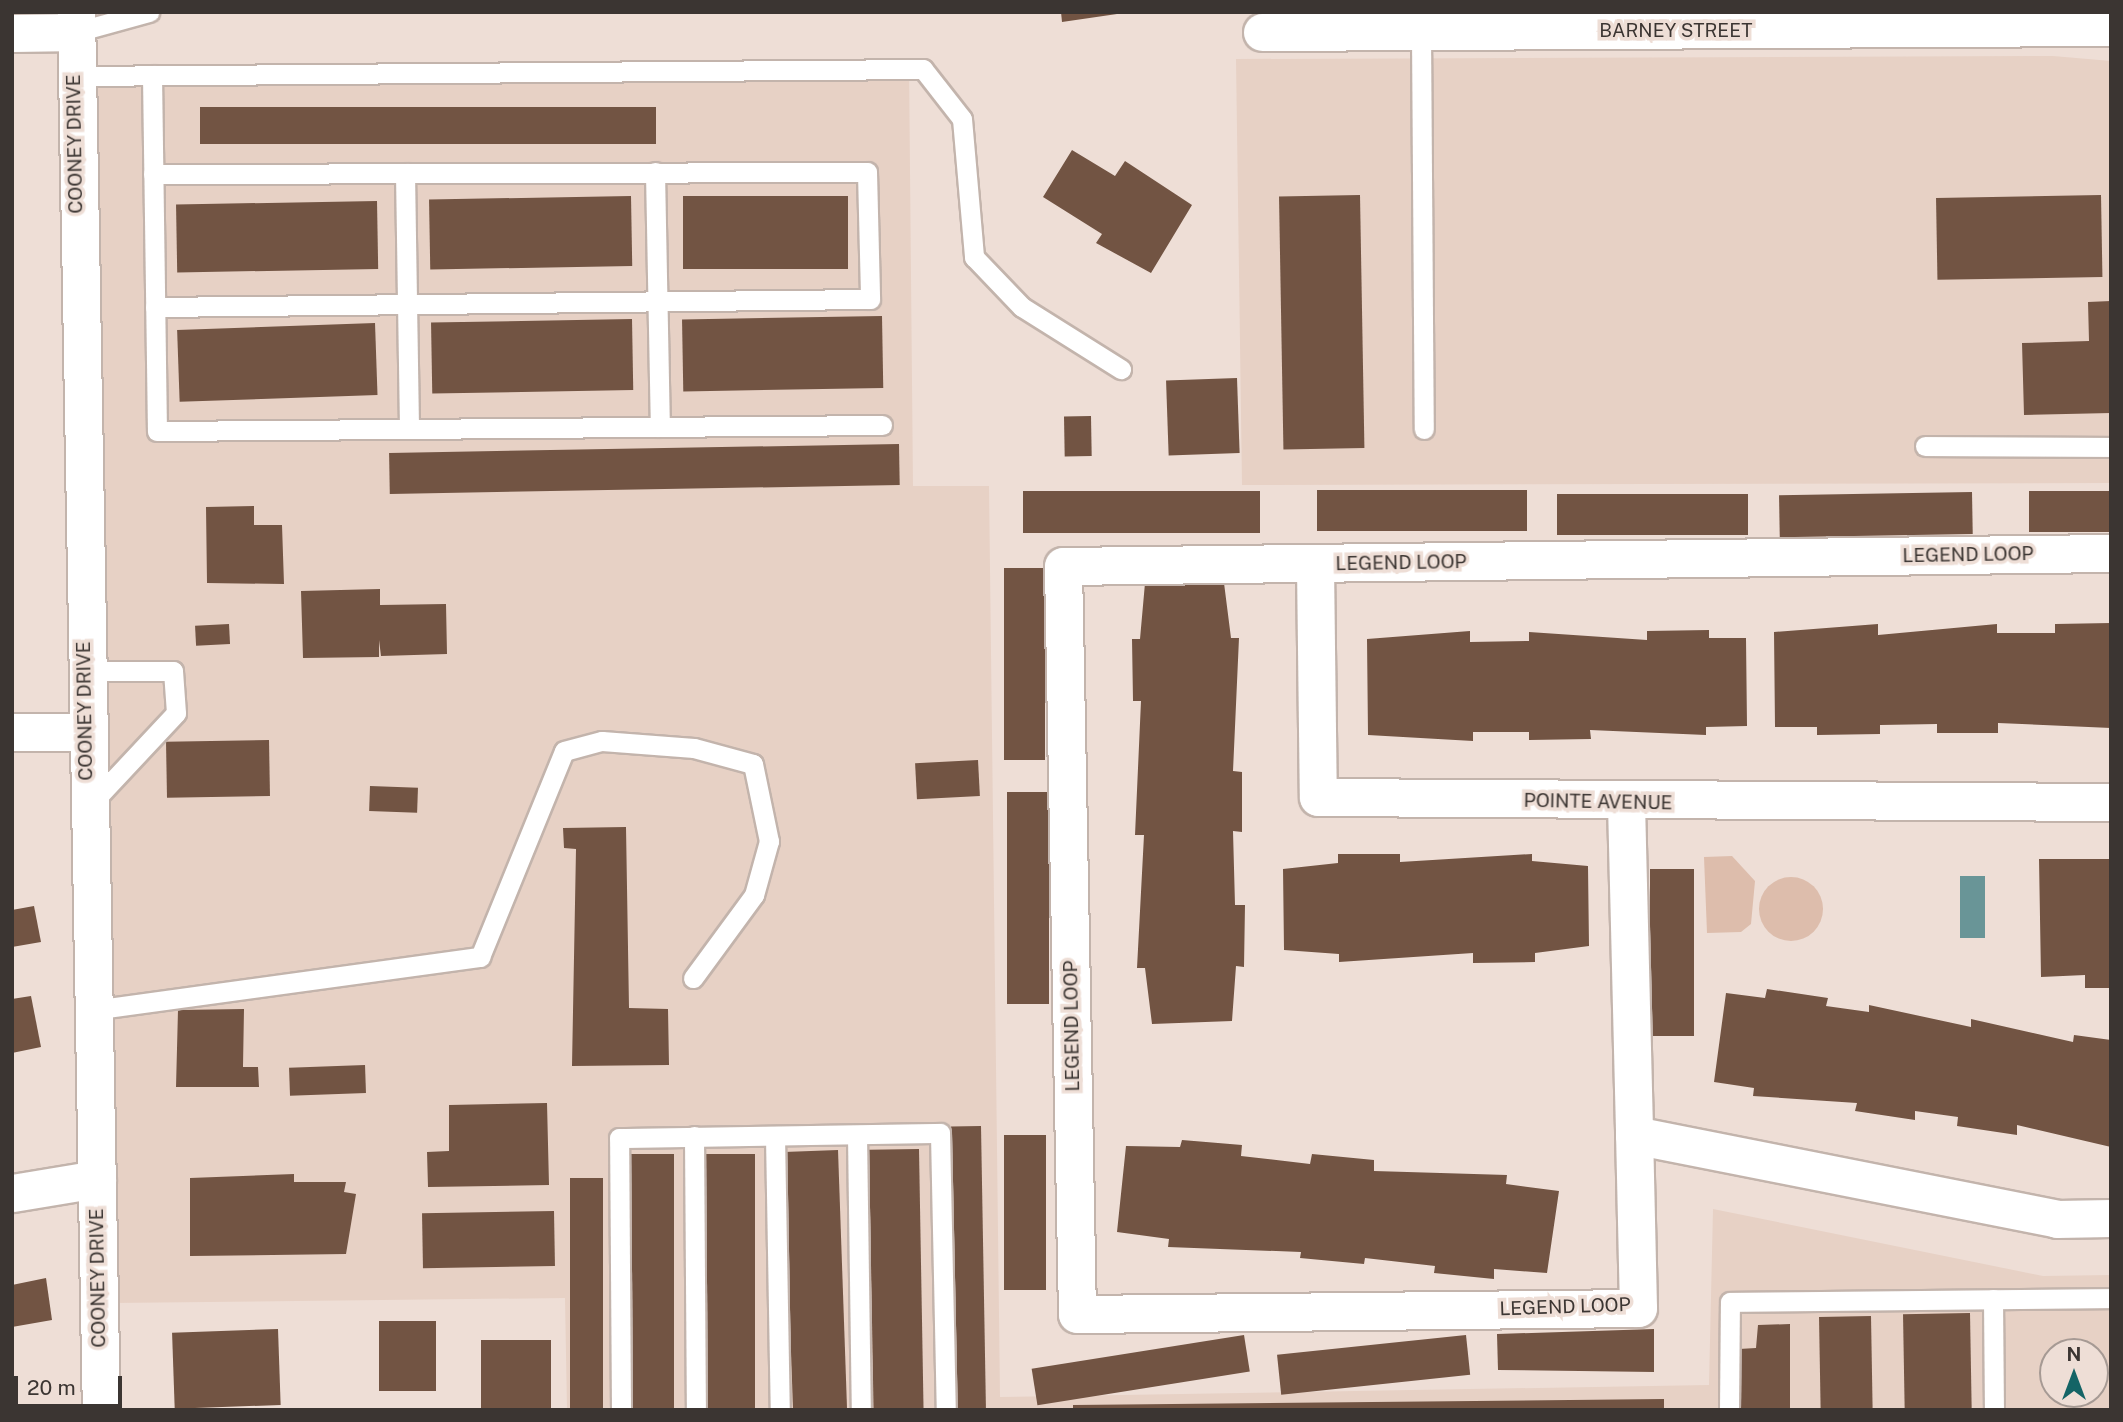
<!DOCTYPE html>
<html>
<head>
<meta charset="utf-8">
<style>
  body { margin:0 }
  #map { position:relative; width:2123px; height:1422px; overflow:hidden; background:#eeded6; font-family:"Public Sans",sans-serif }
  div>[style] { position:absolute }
  .built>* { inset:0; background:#e7d1c5 }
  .green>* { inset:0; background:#ddbdac }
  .round { border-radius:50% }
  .water>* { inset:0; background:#699597; transform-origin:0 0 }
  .building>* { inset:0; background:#725443; transform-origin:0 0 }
  .roads { filter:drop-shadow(2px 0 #c3b4ac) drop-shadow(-2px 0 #c3b4ac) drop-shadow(0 2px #c3b4ac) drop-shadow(0 -2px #c3b4ac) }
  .service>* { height:19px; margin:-9.5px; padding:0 9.5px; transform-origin:9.5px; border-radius:9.5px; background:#fff }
  .minor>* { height:37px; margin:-18.5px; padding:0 18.5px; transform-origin:18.5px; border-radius:18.5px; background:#fff }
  span { translate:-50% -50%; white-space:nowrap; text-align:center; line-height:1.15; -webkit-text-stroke:7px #eeded6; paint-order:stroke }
  .street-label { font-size:19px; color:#3b3532 }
  .frame { position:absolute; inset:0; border:14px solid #3b3532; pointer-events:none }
  .north { position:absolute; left:2039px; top:1338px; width:70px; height:70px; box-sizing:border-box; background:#eeded6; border:2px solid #a69a94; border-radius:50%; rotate:0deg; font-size:19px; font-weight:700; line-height:28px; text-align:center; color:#3b3532 }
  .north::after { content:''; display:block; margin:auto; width:24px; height:32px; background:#146466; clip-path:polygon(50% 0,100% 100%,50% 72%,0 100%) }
  .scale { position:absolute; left:14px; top:1376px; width:108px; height:32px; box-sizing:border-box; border:4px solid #3b3532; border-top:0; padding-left:9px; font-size:21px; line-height:24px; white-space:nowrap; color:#3b3532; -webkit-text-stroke:5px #eeded6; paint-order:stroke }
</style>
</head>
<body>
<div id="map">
  <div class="built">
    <i style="clip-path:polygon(2053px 56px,2111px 61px,2111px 483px,1242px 485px,1236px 59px)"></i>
    <i style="clip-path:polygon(evenodd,909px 64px,913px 486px,875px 486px,989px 486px,1000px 1397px,1709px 1385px,1713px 1209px,2043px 1276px,2111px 1275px,2111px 1410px,567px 1410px,565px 1298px,112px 1303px,74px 76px,909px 64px,2053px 1352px,2095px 1352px,2095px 1394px,2053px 1394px,2053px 1352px)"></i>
  </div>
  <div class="green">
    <i style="clip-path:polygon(1732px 856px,1755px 881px,1751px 924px,1741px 932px,1707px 933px,1704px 857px)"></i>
    <i class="round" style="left:1759px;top:877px;width:64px;height:64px"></i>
  </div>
  <div class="water">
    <i style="left:1960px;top:876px;width:25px;height:62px"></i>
  </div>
  <div class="building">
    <i style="clip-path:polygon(1061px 12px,1117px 12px,1117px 14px,1062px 22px)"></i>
    <i style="left:656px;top:107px;width:37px;height:456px;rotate:90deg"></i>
    <i style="clip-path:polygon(1072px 150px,1115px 176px,1125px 161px,1192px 205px,1151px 273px,1096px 243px,1102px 234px,1043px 197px)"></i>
    <i style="left:1360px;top:195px;width:253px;height:81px;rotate:89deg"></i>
    <i style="left:2101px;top:195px;width:82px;height:165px;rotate:89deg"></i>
    <i style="left:631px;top:196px;width:70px;height:202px;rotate:89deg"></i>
    <i style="left:683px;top:196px;width:165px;height:73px"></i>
    <i style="left:377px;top:201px;width:68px;height:201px;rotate:89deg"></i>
    <i style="clip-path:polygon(2111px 301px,2111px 413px,2024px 415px,2022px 343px,2089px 341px,2088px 302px)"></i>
    <i style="left:882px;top:316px;width:72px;height:200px;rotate:89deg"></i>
    <i style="left:632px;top:319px;width:71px;height:201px;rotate:89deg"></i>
    <i style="left:375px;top:323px;width:72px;height:198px;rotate:88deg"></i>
    <i style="left:1237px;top:378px;width:75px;height:71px;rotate:88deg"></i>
    <i style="left:1091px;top:416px;width:40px;height:27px;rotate:89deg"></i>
    <i style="left:899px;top:444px;width:41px;height:510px;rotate:89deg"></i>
    <i style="left:1527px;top:490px;width:41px;height:210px;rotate:90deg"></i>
    <i style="left:1260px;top:491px;width:42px;height:237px;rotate:90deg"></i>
    <i style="left:2111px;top:491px;width:41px;height:82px;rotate:90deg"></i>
    <i style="left:1972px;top:492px;width:42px;height:193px;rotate:89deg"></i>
    <i style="left:1748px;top:494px;width:41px;height:191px;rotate:90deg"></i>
    <i style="clip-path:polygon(254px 506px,254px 525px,282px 525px,284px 584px,207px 583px,206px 507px)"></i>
    <i style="left:1004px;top:568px;width:41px;height:192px"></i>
    <i style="clip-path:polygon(1145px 583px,1224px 583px,1231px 638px,1239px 638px,1233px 771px,1242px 772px,1242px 832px,1233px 831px,1235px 905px,1245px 905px,1244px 967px,1236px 966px,1232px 1021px,1152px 1024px,1145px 968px,1137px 968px,1144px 835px,1135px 835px,1141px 701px,1133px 701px,1132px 639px,1140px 639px)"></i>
    <i style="clip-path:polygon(380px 589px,380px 605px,446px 604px,447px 654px,381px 656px,379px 640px,379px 657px,303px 658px,301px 591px)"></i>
    <i style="clip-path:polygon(2111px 623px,2111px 728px,1998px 723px,1998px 733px,1937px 733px,1937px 724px,1880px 725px,1880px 734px,1817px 735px,1817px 727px,1775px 727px,1774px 632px,1878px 624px,1878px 635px,1997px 624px,1997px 633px,2055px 633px,2055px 624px)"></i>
    <i style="left:229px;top:624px;width:20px;height:34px;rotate:87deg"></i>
    <i style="clip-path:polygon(1709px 630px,1709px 638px,1746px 638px,1747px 726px,1706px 727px,1706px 735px,1590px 730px,1591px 739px,1529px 740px,1529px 732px,1473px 732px,1473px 741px,1368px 735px,1367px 639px,1470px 631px,1470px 642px,1529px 641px,1529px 632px,1647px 640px,1647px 631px)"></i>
    <i style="left:269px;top:740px;width:56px;height:103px;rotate:89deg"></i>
    <i style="left:978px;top:760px;width:36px;height:63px;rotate:87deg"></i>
    <i style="left:370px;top:786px;width:48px;height:25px;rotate:2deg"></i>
    <i style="left:1007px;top:792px;width:42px;height:212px"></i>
    <i style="clip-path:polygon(626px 827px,629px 1008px,668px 1009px,669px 1065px,572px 1066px,576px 849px,564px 848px,563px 828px)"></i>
    <i style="clip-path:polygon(1338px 854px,1400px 854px,1400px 862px,1532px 854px,1532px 861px,1588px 866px,1589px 946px,1535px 953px,1535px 962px,1473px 963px,1473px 953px,1339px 962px,1339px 954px,1284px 950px,1283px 869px,1338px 863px)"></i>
    <i style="clip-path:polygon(2039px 859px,2111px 859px,2111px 988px,2085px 988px,2085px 975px,2041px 977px)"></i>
    <i style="left:1650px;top:869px;width:44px;height:167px"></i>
    <i style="clip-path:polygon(34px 906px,41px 942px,12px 947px,12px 910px)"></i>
    <i style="clip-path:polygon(1767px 989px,1828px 998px,1826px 1006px,1869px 1012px,1869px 1005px,1971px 1027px,1971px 1019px,2073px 1042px,2074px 1035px,2111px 1040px,2111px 1147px,2017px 1125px,2017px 1135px,1957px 1126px,1958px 1117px,1915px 1111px,1915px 1120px,1855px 1111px,1857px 1103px,1753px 1096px,1754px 1088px,1714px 1082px,1726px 993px,1765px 998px)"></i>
    <i style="clip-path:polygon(31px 996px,41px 1047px,12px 1053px,12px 999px)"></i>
    <i style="clip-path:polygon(244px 1009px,243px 1067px,258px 1067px,259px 1087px,176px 1087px,178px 1010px)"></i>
    <i style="left:365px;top:1065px;width:28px;height:76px;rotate:88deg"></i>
    <i style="clip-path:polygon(547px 1103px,549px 1185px,428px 1187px,427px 1152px,449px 1151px,449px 1105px)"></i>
    <i style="left:981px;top:1126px;width:284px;height:30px;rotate:89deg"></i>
    <i style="left:1004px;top:1135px;width:42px;height:155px"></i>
    <i style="clip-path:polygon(1182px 1140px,1242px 1145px,1241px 1156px,1310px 1164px,1312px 1154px,1374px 1160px,1374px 1171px,1507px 1175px,1506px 1184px,1559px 1191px,1547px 1273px,1494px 1269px,1494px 1279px,1434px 1273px,1435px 1266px,1365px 1258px,1364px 1264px,1300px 1258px,1301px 1252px,1168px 1247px,1169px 1239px,1117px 1232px,1126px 1146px,1180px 1147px)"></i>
    <i style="left:919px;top:1149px;width:261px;height:50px;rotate:89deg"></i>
    <i style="left:838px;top:1150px;width:260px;height:54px;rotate:88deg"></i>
    <i style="left:674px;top:1154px;width:256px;height:43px;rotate:90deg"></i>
    <i style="left:704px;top:1154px;width:51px;height:256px"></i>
    <i style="clip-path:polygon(294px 1174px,294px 1182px,346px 1182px,344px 1192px,356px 1194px,346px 1254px,190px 1256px,190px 1178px)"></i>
    <i style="left:603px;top:1178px;width:232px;height:33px;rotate:90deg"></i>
    <i style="left:554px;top:1211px;width:55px;height:132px;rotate:89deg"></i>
    <i style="clip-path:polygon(46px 1278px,52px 1320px,12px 1327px,12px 1285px)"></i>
    <i style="left:1970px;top:1313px;width:97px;height:67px;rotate:89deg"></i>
    <i style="left:1871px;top:1316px;width:94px;height:52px;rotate:89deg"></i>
    <i style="left:379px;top:1321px;width:57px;height:70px"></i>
    <i style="clip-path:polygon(1790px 1324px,1790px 1410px,1740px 1410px,1739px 1349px,1756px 1348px,1758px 1325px)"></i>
    <i style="left:278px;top:1329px;width:76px;height:106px;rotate:88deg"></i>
    <i style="clip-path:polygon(1654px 1329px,1654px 1372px,1498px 1370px,1497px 1334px)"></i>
    <i style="left:1244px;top:1335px;width:37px;height:215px;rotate:81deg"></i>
    <i style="left:1466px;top:1335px;width:40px;height:190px;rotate:84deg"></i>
    <i style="left:481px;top:1340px;width:70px;height:70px"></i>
    <i style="clip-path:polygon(1664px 1399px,1664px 1410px,1073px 1410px,1073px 1405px)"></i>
  </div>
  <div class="roads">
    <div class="service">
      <i style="left:76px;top:32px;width:76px;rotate:-15.3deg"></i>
      <i style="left:1421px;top:32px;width:397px;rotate:89.6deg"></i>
      <i style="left:152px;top:75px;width:356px;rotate:89.2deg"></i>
      <i style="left:157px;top:431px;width:725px;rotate:-0.47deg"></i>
      <i style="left:74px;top:76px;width:849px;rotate:-0.47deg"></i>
      <i style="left:923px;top:69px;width:63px;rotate:52deg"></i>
      <i style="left:962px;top:119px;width:139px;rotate:85deg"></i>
      <i style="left:974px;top:257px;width:69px;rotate:46.2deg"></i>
      <i style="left:1022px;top:307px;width:117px;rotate:32.1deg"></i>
      <i style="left:655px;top:172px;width:255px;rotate:88.9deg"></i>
      <i style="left:405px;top:173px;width:256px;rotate:89.1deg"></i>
      <i style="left:153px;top:174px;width:714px;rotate:-0.16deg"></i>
      <i style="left:867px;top:172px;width:127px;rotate:88.6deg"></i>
      <i style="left:870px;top:299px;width:715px;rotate:179.36deg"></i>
      <i style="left:1925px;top:446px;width:186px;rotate:0.3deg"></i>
      <i style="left:84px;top:671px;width:89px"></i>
      <i style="left:173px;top:671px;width:42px;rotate:85.9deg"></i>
      <i style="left:176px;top:713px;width:126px;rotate:133.1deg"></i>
      <i style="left:92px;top:1010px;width:392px;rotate:-7.8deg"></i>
      <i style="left:480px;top:957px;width:222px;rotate:-67.8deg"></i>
      <i style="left:564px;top:751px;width:39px;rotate:-15deg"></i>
      <i style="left:602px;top:741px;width:92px;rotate:4.4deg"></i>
      <i style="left:694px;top:748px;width:61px;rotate:15.2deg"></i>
      <i style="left:753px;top:764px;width:79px;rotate:78.3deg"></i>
      <i style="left:769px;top:841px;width:56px;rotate:105.5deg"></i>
      <i style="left:754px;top:895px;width:103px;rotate:126.3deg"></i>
      <i style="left:857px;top:1135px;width:275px;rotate:89.2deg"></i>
      <i style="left:694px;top:1136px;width:274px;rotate:89.6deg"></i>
      <i style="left:775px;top:1136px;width:274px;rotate:89deg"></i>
      <i style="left:1993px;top:1299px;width:111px;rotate:89.5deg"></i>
      <i style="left:621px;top:1410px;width:272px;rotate:-90.4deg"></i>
      <i style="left:619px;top:1138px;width:321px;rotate:-0.9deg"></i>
      <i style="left:940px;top:1133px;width:277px;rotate:88.8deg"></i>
      <i style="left:1729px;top:1410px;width:108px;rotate:-89.5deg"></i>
      <i style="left:1730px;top:1302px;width:381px;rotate:-0.6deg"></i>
    </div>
    <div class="minor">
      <i style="left:76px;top:12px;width:1398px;rotate:88.98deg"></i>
      <i style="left:1262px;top:32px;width:849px;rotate:-0.34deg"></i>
      <i style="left:12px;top:33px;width:64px;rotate:-0.9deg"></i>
      <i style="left:2111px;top:553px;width:1048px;rotate:179.29deg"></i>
      <i style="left:1063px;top:566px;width:748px;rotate:88.93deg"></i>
      <i style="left:1077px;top:1314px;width:561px;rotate:-0.61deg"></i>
      <i style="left:1638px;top:1308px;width:173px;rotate:-91.3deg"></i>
      <i style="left:1634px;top:1135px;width:431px;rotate:11.2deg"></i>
      <i style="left:2057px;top:1219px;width:54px;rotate:-1.1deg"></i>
      <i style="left:1315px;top:565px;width:232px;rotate:89.3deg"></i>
      <i style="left:1318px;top:797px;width:793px;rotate:0.36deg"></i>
      <i style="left:12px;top:732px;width:73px"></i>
      <i style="left:1626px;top:803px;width:332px;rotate:88.6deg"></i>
      <i style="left:12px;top:1193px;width:86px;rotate:-9.4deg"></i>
    </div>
  </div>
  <div class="street-label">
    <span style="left:1676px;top:31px">BARNEY STREET</span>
    <span style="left:75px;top:144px;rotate:-91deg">COONEY DRIVE</span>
    <span style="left:1968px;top:555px;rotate:-1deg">LEGEND LOOP</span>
    <span style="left:1401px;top:563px;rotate:-1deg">LEGEND LOOP</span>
    <span style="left:85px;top:711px;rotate:-91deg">COONEY DRIVE</span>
    <span style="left:1598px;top:802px;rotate:1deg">POINTE AVENUE</span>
    <span style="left:1072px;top:1026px;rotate:-91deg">LEGEND LOOP</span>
    <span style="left:98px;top:1278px;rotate:-91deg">COONEY DRIVE</span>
    <span style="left:1565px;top:1307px;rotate:-2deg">LEGEND LOOP</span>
  </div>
  <div class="frame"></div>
  <div class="north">N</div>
  <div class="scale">20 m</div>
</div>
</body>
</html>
